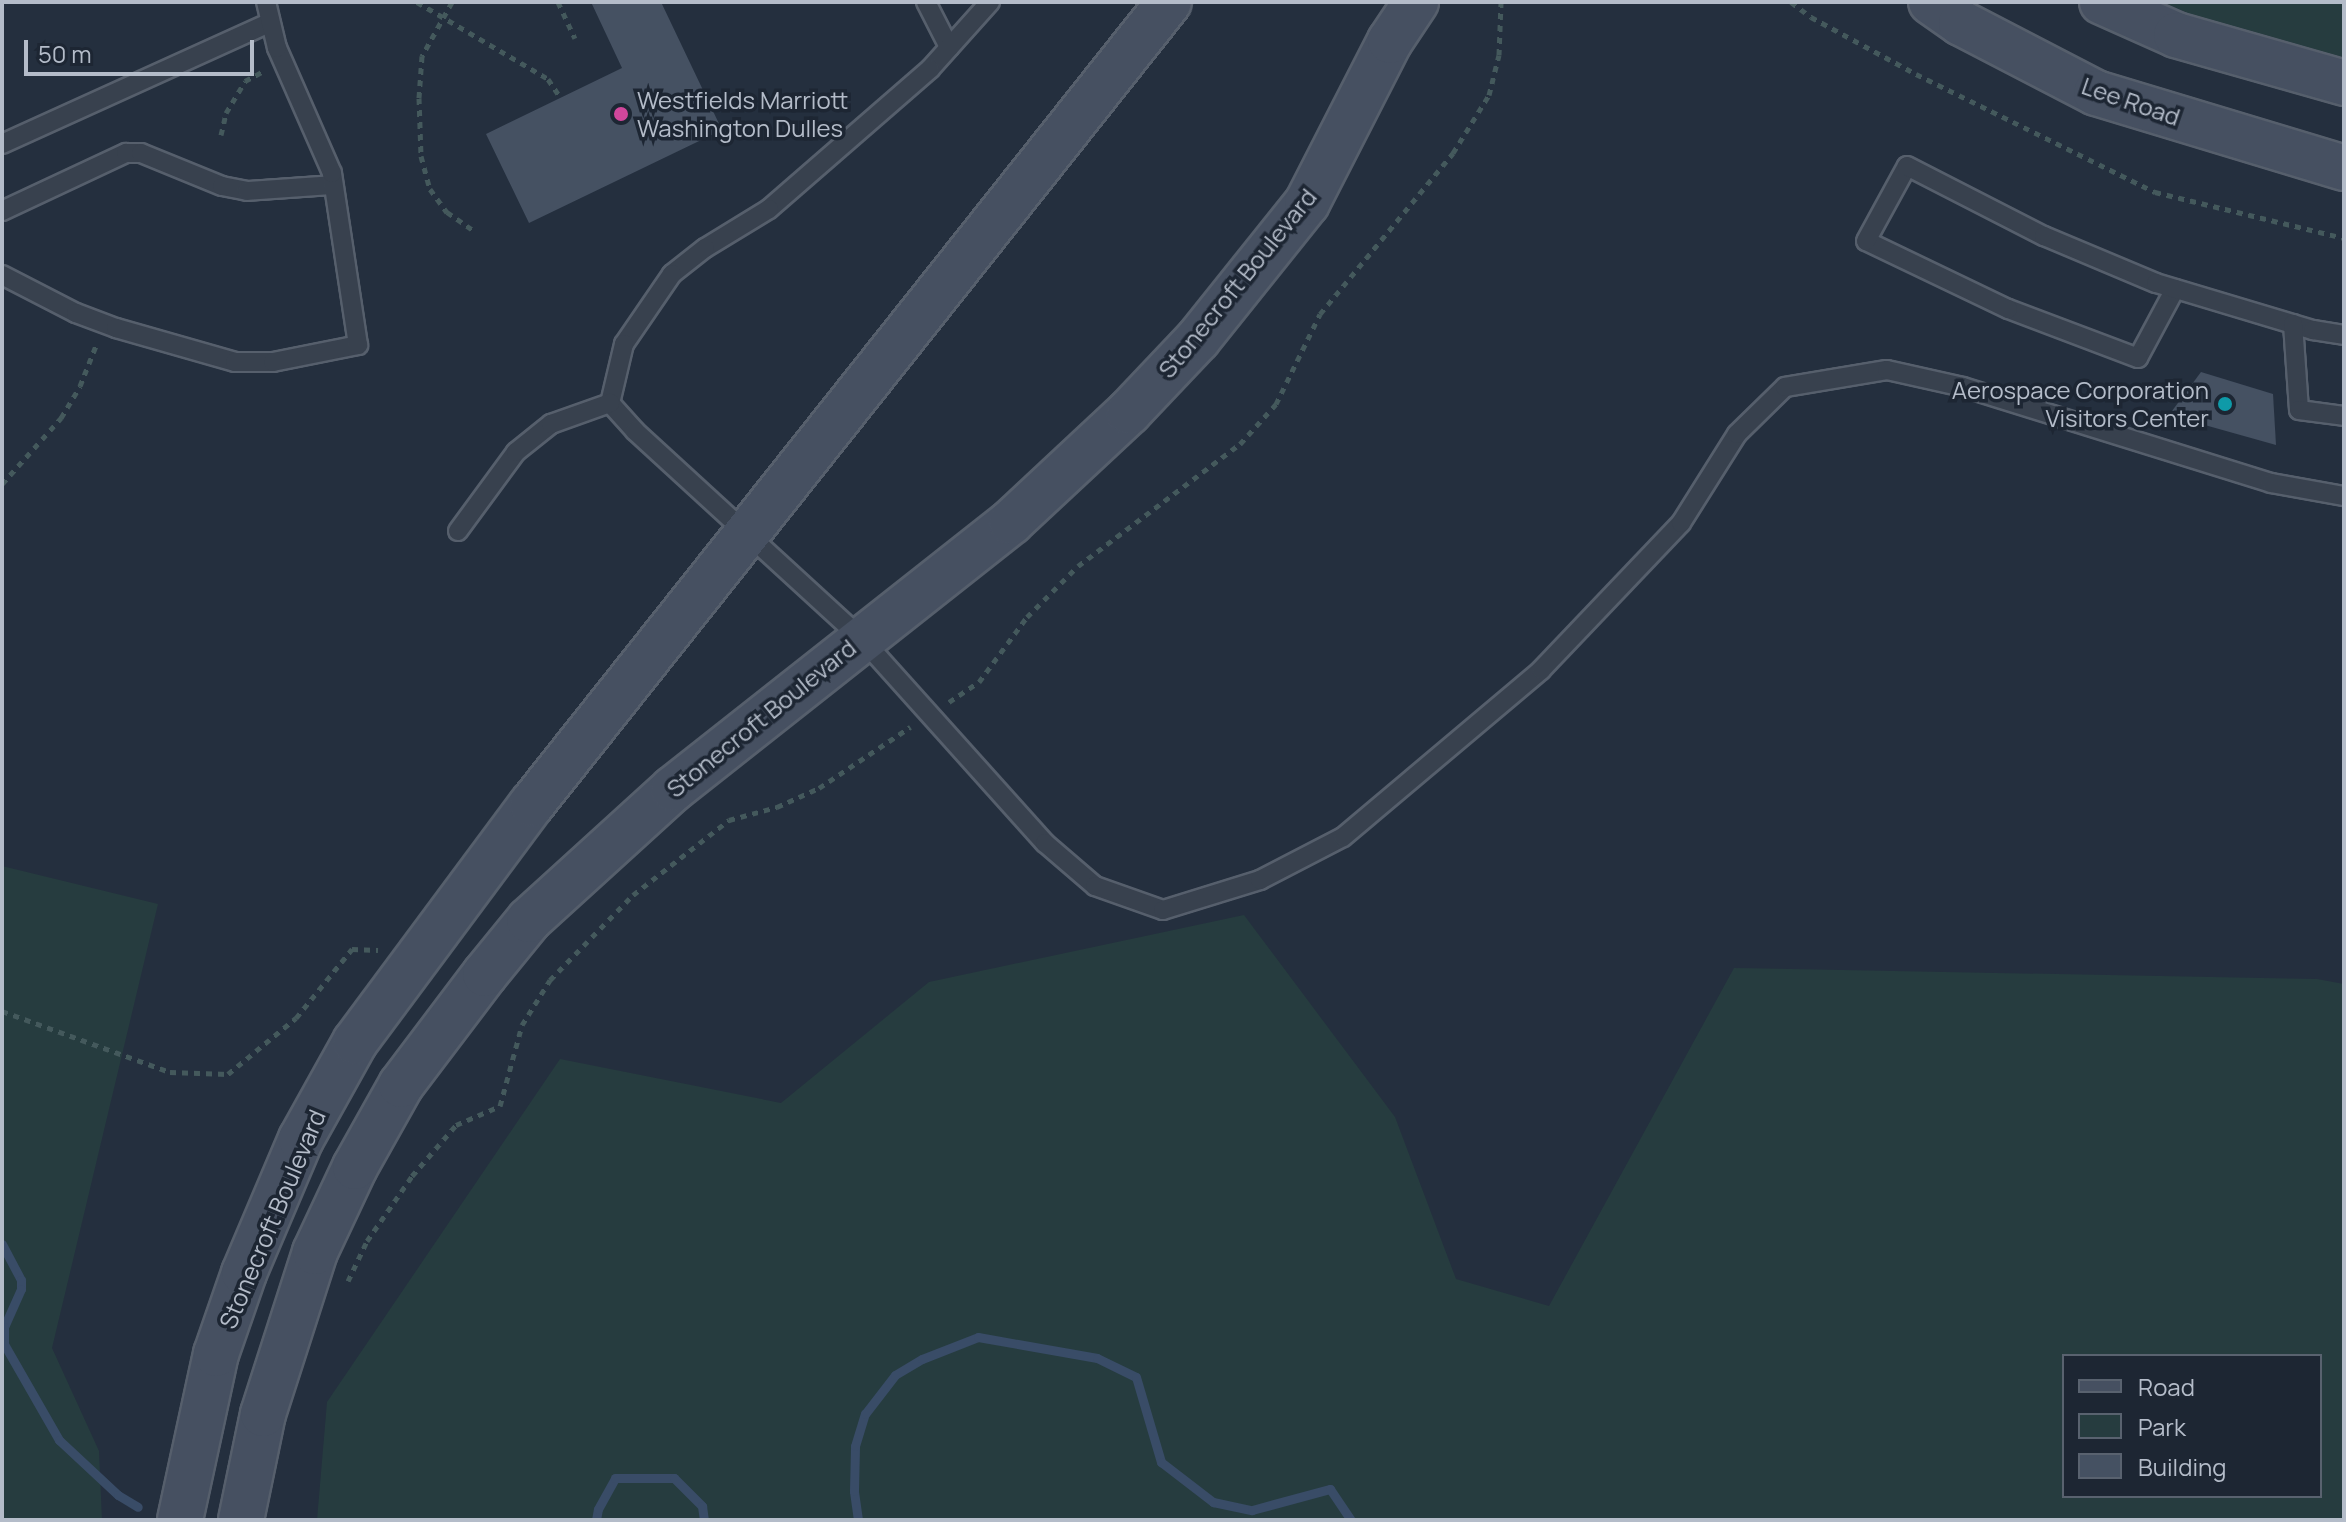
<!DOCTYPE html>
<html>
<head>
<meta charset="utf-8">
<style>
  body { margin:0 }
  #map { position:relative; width:2346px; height:1522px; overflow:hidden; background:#242f3e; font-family:Manrope,sans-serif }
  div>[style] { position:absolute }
  .green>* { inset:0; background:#263c3f }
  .stream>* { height:9px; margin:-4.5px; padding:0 4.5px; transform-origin:4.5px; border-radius:4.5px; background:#394c67 }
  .building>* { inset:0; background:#455162 }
  .path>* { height:5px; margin-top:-2.5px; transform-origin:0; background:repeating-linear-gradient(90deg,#44595c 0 6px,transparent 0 12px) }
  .roads { filter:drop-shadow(2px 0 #565f6c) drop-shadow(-2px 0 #565f6c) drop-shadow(0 2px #565f6c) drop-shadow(0 -2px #565f6c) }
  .lane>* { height:18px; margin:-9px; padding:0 9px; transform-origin:9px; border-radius:9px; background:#38414e }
  .secondary>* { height:44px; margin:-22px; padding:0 22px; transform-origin:22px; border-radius:22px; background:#465061 }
  .dots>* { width:22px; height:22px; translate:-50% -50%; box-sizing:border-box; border:4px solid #1d2633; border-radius:50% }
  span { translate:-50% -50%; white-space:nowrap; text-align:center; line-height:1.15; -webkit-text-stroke:7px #1d2633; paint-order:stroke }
  .poi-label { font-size:24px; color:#b4bcc9 }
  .left { translate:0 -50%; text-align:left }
  .right { translate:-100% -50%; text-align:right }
  .street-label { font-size:24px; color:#b4bcc9 }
  .frame { position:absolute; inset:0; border:4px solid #b4bcc9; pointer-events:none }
  .legend { position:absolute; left:2062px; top:1354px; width:260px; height:144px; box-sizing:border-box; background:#1d2633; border:2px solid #59626f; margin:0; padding:10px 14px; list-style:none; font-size:24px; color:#b4bcc9 }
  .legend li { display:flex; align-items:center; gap:16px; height:40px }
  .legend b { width:40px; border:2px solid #59626f }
  .scale { position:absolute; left:24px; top:40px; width:230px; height:36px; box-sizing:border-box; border:4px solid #b4bcc9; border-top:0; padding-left:10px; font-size:24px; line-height:28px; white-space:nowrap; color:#b4bcc9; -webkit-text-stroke:6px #1d2633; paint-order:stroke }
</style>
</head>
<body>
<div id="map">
  <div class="green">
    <i style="clip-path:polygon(2162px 2px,2344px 2px,2344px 62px,2221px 27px)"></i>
    <i style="clip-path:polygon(2px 866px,158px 904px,52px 1348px,99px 1451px,102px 1520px,2px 1520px)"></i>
    <i style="clip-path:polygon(evenodd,1244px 915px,1395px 1117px,1456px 1279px,1549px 1306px,1734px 968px,2317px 979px,2344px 984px,2344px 1520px,317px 1520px,327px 1402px,560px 1059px,781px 1103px,929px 982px,1244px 915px,2064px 1356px,2320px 1356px,2320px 1496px,2064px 1496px,2064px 1356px)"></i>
  </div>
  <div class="stream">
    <i style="left:2px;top:1244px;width:41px;rotate:62.2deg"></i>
    <i style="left:21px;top:1280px;width:9px;rotate:90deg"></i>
    <i style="left:21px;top:1289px;width:42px;rotate:114.1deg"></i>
    <i style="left:4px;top:1327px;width:17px;rotate:90deg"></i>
    <i style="left:4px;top:1344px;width:111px;rotate:60.2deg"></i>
    <i style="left:59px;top:1440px;width:81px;rotate:43deg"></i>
    <i style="left:118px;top:1495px;width:23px;rotate:31deg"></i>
    <i style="left:596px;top:1520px;width:11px;rotate:-80deg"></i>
    <i style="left:598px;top:1509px;width:35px;rotate:-61deg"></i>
    <i style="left:615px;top:1478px;width:59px"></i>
    <i style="left:674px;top:1478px;width:40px;rotate:45deg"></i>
    <i style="left:702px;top:1506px;width:14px;rotate:82deg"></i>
    <i style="left:858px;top:1520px;width:29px;rotate:-98deg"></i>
    <i style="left:854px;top:1491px;width:45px;rotate:-88.7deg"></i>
    <i style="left:855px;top:1446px;width:34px;rotate:-73deg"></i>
    <i style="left:865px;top:1414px;width:49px;rotate:-52.4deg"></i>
    <i style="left:895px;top:1375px;width:31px;rotate:-31deg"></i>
    <i style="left:922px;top:1359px;width:60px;rotate:-21.4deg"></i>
    <i style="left:978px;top:1337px;width:121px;rotate:10deg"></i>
    <i style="left:1097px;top:1358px;width:43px;rotate:26deg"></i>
    <i style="left:1136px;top:1377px;width:89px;rotate:73.6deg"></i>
    <i style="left:1161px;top:1462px;width:66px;rotate:37.6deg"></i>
    <i style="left:1213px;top:1502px;width:40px;rotate:12deg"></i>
    <i style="left:1252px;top:1510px;width:81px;rotate:-15.1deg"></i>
    <i style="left:1330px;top:1489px;width:37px;rotate:56deg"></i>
  </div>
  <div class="building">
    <i style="clip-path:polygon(591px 2px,661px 2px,722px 130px,529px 223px,486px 134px,622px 68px)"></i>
    <i style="clip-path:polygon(2201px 372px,2273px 394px,2276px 445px,2169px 415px)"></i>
  </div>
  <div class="path">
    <i style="left:417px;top:2px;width:152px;rotate:30.4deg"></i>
    <i style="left:548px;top:79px;width:23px;rotate:56deg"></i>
    <i style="left:452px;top:2px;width:62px;rotate:119.1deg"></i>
    <i style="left:422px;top:56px;width:42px;rotate:94.1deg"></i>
    <i style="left:419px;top:98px;width:58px;rotate:88deg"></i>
    <i style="left:421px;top:156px;width:34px;rotate:75deg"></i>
    <i style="left:430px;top:189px;width:29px;rotate:54deg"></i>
    <i style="left:447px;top:212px;width:35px;rotate:35deg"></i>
    <i style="left:558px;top:2px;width:40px;rotate:65deg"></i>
    <i style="left:1791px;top:2px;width:25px;rotate:37deg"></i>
    <i style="left:1811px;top:17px;width:119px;rotate:28.5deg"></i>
    <i style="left:1916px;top:74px;width:267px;rotate:26.3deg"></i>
    <i style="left:2155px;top:192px;width:195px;rotate:13.7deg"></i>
    <i style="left:221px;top:135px;width:23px;rotate:-77deg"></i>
    <i style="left:226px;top:113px;width:37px;rotate:-59deg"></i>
    <i style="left:245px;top:81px;width:19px;rotate:-28deg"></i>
    <i style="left:2px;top:484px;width:89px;rotate:-48.2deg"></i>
    <i style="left:61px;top:418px;width:37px;rotate:-59deg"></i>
    <i style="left:80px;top:386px;width:46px;rotate:-68.4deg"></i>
    <i style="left:949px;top:702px;width:36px;rotate:-34deg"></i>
    <i style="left:979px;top:682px;width:81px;rotate:-53.6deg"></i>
    <i style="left:1027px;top:617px;width:72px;rotate:-45deg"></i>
    <i style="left:1078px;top:566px;width:203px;rotate:-37deg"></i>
    <i style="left:1240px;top:444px;width:54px;rotate:-48deg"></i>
    <i style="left:1276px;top:404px;width:100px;rotate:-63.9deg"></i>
    <i style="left:1320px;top:314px;width:209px;rotate:-50.4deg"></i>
    <i style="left:1453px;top:153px;width:68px;rotate:-58.2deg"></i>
    <i style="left:1489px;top:95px;width:41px;rotate:-76deg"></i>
    <i style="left:1499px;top:55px;width:53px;rotate:-87.8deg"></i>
    <i style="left:2px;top:1011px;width:179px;rotate:20deg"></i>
    <i style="left:170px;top:1072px;width:58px;rotate:2deg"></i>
    <i style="left:228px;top:1074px;width:88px;rotate:-39.5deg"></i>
    <i style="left:296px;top:1018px;width:89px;rotate:-50.9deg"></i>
    <i style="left:352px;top:949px;width:26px;rotate:2deg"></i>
    <i style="left:348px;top:1281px;width:44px;rotate:-64.6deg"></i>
    <i style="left:367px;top:1241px;width:79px;rotate:-55.3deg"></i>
    <i style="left:412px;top:1176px;width:67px;rotate:-49.2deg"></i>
    <i style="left:456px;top:1125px;width:48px;rotate:-23.4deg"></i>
    <i style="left:500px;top:1106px;width:84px;rotate:-74.8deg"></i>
    <i style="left:522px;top:1025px;width:53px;rotate:-58.1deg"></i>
    <i style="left:550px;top:980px;width:119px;rotate:-45.7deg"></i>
    <i style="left:633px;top:895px;width:122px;rotate:-38deg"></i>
    <i style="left:729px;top:820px;width:50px;rotate:-15.2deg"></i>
    <i style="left:777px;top:807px;width:46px;rotate:-24.3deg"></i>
    <i style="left:819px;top:788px;width:110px;rotate:-33.8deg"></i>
  </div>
  <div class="roads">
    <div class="lane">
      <i style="left:926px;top:2px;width:51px;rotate:62.9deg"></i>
      <i style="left:990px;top:2px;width:90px;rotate:131.8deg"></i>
      <i style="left:930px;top:69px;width:213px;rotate:139deg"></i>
      <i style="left:769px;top:209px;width:75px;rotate:148.6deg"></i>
      <i style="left:705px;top:248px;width:42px;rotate:141.8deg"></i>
      <i style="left:672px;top:274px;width:85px;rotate:124.4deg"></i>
      <i style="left:624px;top:344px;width:61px;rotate:103.3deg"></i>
      <i style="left:610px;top:403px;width:38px;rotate:48deg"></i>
      <i style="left:635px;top:431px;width:306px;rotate:42.5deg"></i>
      <i style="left:861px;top:638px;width:275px;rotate:48.1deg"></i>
      <i style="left:1045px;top:843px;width:66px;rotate:40.7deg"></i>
      <i style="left:1095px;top:886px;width:72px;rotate:19.4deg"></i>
      <i style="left:1163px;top:910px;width:102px;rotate:-17.2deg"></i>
      <i style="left:1260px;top:880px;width:93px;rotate:-27.4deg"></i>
      <i style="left:1343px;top:837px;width:259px;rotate:-40.1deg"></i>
      <i style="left:1541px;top:670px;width:203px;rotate:-46.4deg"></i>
      <i style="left:1681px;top:523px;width:105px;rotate:-57.8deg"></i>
      <i style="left:1737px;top:434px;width:67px;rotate:-44.4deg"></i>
      <i style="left:1785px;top:387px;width:103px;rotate:-9.5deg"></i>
      <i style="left:1887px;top:370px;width:78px;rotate:12.6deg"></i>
      <i style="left:1963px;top:387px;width:323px;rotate:17.3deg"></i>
      <i style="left:2271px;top:483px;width:74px;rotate:10.1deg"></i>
      <i style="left:2px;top:144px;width:293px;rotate:-24.4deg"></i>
      <i style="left:2px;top:211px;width:137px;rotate:-25.1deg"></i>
      <i style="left:126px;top:153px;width:15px"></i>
      <i style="left:141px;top:153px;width:87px;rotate:22.2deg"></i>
      <i style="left:222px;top:186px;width:25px;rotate:11deg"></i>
      <i style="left:247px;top:191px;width:86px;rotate:-4deg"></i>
      <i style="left:2px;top:275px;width:83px;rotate:27.2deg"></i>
      <i style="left:76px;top:313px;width:43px;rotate:20.6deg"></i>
      <i style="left:116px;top:328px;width:124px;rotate:15.9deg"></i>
      <i style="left:235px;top:362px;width:38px"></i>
      <i style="left:273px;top:362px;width:87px;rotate:-11.3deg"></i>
      <i style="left:358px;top:345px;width:174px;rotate:-98.6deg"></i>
      <i style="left:332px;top:173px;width:137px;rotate:-113.7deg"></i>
      <i style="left:277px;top:48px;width:47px;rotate:-103.4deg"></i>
      <i style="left:2175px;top:289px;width:78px;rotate:118.2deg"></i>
      <i style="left:2138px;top:358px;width:139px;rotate:-159.3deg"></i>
      <i style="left:2008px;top:309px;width:157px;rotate:-154.4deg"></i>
      <i style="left:1866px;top:241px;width:85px;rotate:-61.3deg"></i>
      <i style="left:1907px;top:166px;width:154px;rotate:27.1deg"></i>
      <i style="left:2044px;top:236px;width:121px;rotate:22.8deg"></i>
      <i style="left:2156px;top:283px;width:164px;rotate:16.7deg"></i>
      <i style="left:2313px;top:330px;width:31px;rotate:9deg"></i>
      <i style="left:2293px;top:324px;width:86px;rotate:86deg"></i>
      <i style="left:2299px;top:410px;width:45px;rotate:7.6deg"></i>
      <i style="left:458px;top:531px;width:98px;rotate:-53.7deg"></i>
      <i style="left:516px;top:452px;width:45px;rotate:-38.7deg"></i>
      <i style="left:551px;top:424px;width:63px;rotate:-19.6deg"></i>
    </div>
    <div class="secondary">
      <i style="left:1931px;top:2px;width:37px;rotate:35deg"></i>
      <i style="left:1961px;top:23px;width:152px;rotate:27.4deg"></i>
      <i style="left:2096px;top:93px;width:259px;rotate:16.8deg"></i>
      <i style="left:2102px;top:2px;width:81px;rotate:24deg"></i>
      <i style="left:2176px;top:35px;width:175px;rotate:15.9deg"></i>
      <i style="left:180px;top:1520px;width:170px;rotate:-77.8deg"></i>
      <i style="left:216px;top:1354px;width:86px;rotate:-70.9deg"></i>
      <i style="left:244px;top:1273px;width:146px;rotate:-67deg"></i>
      <i style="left:301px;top:1139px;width:111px;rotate:-60.9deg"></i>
      <i style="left:355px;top:1042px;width:297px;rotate:-53.4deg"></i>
      <i style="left:532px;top:804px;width:1024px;rotate:-51.54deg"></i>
      <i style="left:241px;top:1520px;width:108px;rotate:-78.3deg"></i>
      <i style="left:263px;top:1414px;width:170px;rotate:-72.2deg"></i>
      <i style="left:315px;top:1252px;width:94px;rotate:-64.8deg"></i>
      <i style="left:355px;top:1167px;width:94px;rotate:-60.7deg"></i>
      <i style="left:401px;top:1085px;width:139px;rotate:-52.9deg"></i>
      <i style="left:485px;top:974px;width:70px;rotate:-50.8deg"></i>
      <i style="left:529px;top:920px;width:195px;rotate:-42.3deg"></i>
      <i style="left:673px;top:789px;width:431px;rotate:-38.3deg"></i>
      <i style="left:1011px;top:522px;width:161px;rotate:-43deg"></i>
      <i style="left:1129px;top:412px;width:100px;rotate:-46.6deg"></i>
      <i style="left:1198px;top:339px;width:174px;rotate:-51.3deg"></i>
      <i style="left:1307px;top:203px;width:182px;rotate:-62.9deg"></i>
      <i style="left:1390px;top:41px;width:47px;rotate:-56.3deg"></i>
    </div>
  </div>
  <div class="dots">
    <i style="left:621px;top:114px;background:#d1479c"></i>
    <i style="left:2225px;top:404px;background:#0f9aa8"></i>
  </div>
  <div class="poi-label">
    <span class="left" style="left:637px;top:114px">Westfields Marriott<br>Washington Dulles</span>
    <span class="right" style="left:2209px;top:404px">Aerospace Corporation<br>Visitors Center</span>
  </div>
  <div class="street-label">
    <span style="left:2131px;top:101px;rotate:19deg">Lee Road</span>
    <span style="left:1237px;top:283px;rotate:-51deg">Stonecroft Boulevard</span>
    <span style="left:761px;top:718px;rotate:-39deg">Stonecroft Boulevard</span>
    <span style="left:272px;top:1219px;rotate:-67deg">Stonecroft Boulevard</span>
  </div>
  <div class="frame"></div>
  <ul class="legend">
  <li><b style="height:10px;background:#465061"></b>Road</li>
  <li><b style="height:22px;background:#263c3f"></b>Park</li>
  <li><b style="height:22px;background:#455162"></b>Building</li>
  </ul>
  <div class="scale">50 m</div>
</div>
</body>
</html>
